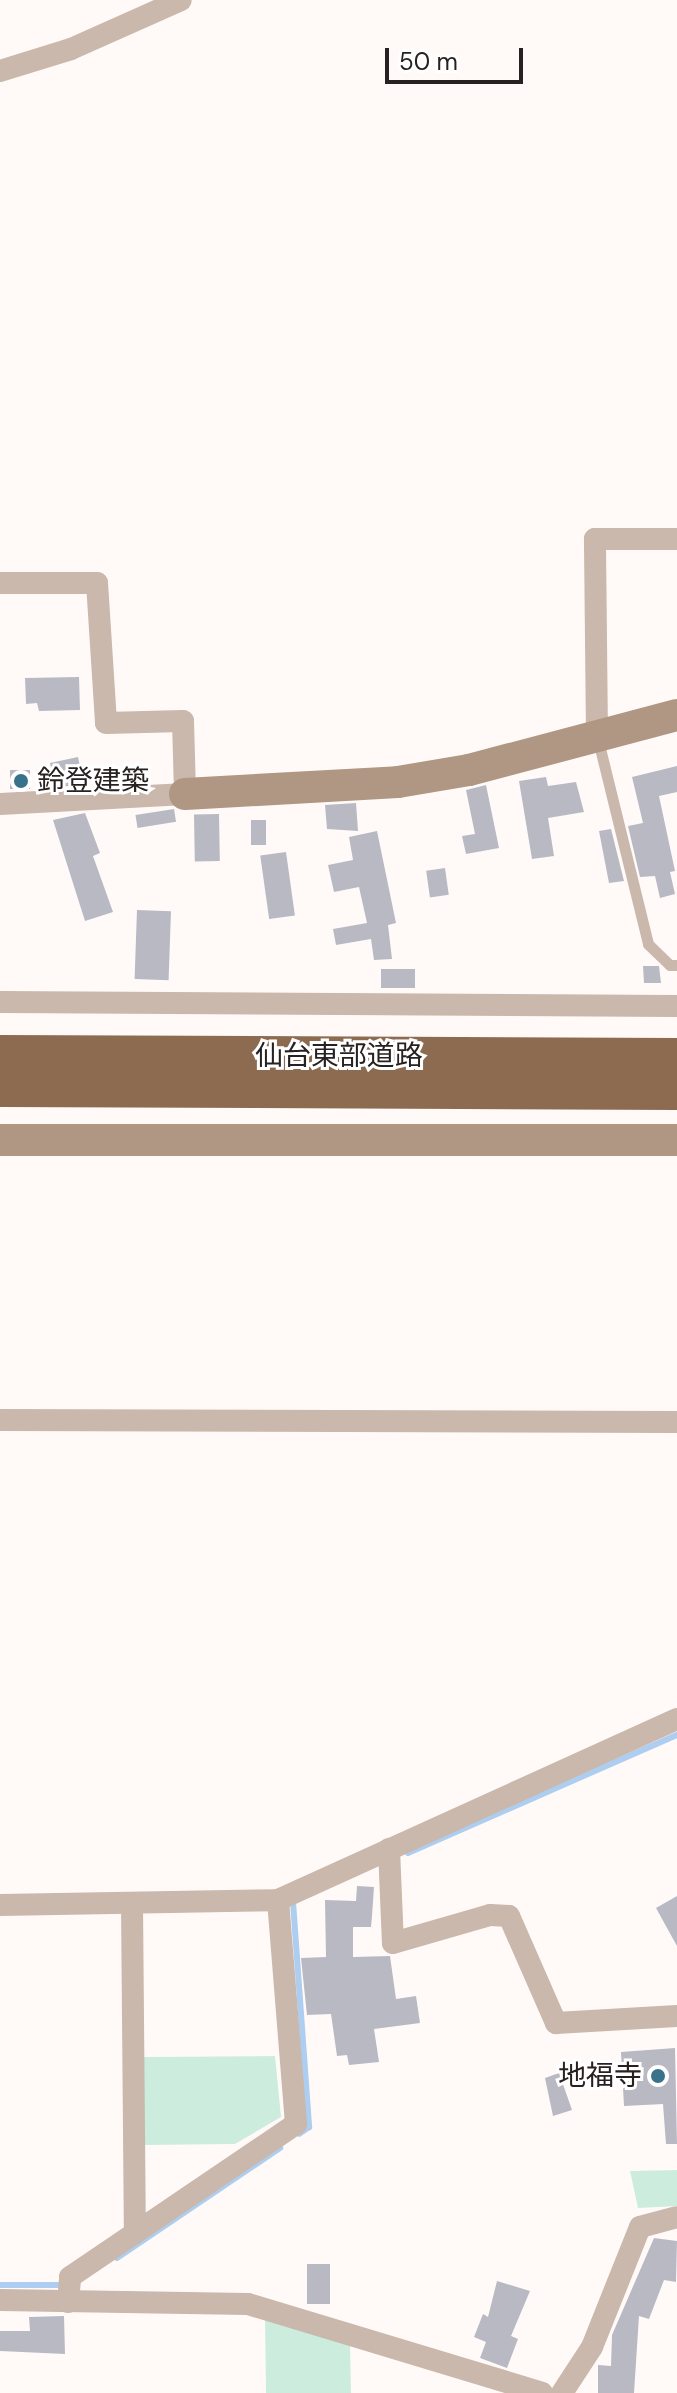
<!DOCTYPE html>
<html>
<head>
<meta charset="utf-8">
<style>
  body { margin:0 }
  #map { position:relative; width:677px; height:2393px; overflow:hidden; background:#fffaf8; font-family:"DM Sans","Noto Sans JP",sans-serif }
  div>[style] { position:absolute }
  .green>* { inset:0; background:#cceddd }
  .stream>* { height:6px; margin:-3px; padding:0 3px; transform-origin:3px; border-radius:3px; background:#adcef0 }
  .building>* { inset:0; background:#b9b9c4; transform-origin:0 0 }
  .lane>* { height:11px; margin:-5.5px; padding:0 5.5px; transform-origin:5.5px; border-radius:5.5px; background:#c9b8ab }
  .street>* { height:22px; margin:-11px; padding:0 11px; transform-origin:11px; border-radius:11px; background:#c9b8ab }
  .secondary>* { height:32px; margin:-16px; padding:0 16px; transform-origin:16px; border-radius:16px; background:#b09784 }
  .highway>* { height:40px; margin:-20px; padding:0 20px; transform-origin:20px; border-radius:20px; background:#8d6b50 }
  .dots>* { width:22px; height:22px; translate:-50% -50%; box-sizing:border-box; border:4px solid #fff; border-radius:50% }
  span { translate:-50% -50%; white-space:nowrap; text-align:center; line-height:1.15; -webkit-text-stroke:6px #fff; paint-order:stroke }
  .poi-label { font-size:28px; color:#272221 }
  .left { translate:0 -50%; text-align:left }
  .right { translate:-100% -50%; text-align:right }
  .street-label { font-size:28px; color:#272221 }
  .scale { position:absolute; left:385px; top:48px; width:138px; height:36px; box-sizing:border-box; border:4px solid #272221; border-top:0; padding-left:10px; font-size:24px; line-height:28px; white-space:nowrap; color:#272221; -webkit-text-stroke:6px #fff; paint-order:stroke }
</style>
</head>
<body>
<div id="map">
  <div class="green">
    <i style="clip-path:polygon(275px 2056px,281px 2117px,235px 2144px,142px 2145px,143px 2057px)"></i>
    <i style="clip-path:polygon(677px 2170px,677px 2206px,638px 2208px,630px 2171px)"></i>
    <i style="clip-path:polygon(265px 2318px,350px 2344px,351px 2393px,266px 2393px)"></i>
  </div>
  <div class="stream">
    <i style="left:408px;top:1853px;width:294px;rotate:-23.7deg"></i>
    <i style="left:293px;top:1902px;width:226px;rotate:85.9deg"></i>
    <i style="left:309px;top:2127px;width:12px;rotate:145deg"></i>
    <i style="left:117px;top:2258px;width:197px;rotate:-34deg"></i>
    <i style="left:0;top:2285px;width:60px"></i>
  </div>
  <div class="building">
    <i style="clip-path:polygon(79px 677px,80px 710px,39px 711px,37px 703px,26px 704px,25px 678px)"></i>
    <i style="clip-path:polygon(78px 757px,84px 785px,55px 787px,50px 763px)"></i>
    <i style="clip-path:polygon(677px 766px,677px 792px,659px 796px,675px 871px,670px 872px,675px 894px,660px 898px,655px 876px,640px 877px,628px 826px,643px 823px,632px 777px)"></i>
    <i style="left:10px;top:770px;width:20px;height:19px"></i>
    <i style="clip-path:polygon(546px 777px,548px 786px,576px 782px,584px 812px,548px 818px,554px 856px,532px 859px,519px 781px)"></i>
    <i style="clip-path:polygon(486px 785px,499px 848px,466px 854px,462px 836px,475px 834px,466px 790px)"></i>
    <i style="clip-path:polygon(356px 803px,358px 831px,327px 829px,325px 805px)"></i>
    <i style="left:174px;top:809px;width:13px;height:39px;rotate:81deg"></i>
    <i style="clip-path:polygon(85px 813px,100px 853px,93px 856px,113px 912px,85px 921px,53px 820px)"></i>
    <i style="left:219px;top:814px;width:47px;height:25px;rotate:89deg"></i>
    <i style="left:251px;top:820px;width:15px;height:25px"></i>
    <i style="clip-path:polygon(611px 829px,624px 881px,609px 883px,599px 831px)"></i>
    <i style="clip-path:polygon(377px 831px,396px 923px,388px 925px,392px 959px,374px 960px,371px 939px,336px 945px,333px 929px,367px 923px,359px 887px,334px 892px,328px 865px,353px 860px,349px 837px)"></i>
    <i style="left:286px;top:852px;width:64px;height:26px;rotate:82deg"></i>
    <i style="left:445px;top:868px;width:27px;height:19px;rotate:82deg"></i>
    <i style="left:137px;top:910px;width:34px;height:69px;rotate:2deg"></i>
    <i style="clip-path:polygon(643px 966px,659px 966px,661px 983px,644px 983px)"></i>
    <i style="left:381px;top:969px;width:34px;height:19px"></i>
    <i style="clip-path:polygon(357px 1886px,374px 1887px,372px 1916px,371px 1927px,353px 1927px,353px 1957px,390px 1956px,396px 1999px,416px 1996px,420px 2023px,374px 2029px,379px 2062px,349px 2065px,347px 2055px,337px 2056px,331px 2014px,307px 2015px,301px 1958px,326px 1957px,325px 1900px,356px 1901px)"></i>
    <i style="clip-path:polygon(677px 1896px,677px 1946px,656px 1908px)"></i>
    <i style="clip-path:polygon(675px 2048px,677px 2144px,666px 2144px,663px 2104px,624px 2106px,621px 2052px)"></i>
    <i style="clip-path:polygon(559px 2073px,572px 2110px,553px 2116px,545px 2078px)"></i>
    <i style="clip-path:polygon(654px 2238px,677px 2241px,676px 2282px,664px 2280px,649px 2319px,639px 2316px,634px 2393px,598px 2393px,598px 2365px,611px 2366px,612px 2335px)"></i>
    <i style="left:307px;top:2264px;width:23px;height:40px"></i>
    <i style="clip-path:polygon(497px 2281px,530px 2291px,511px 2336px,518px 2339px,507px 2368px,480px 2358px,486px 2342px,474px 2337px,483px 2314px,488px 2317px)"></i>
    <i style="clip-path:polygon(64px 2316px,65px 2354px,0 2351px,0 2331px,30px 2331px,29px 2317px)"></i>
  </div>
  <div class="lane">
    <i style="left:598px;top:740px;width:210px;rotate:76.2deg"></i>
    <i style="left:648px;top:944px;width:30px;rotate:44deg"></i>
    <i style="left:670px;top:965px;width:7px"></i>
  </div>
  <div class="street">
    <i style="left:0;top:71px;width:74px;rotate:-17.2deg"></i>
    <i style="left:71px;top:49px;width:120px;rotate:-24deg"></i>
    <i style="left:0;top:583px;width:97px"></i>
    <i style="left:97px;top:583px;width:140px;rotate:86.3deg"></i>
    <i style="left:106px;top:723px;width:77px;rotate:-1.5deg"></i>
    <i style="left:183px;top:721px;width:73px;rotate:88.4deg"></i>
    <i style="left:185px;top:794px;width:185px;rotate:176.9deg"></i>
    <i style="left:597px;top:736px;width:197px;rotate:-90.6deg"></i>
    <i style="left:595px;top:539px;width:82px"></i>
    <i style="left:0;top:1002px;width:677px;rotate:0.34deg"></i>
    <i style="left:0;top:1420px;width:677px;rotate:0.17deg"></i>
    <i style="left:389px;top:1849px;width:94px;rotate:87.6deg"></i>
    <i style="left:393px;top:1943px;width:101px;rotate:-16.1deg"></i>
    <i style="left:490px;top:1915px;width:19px;rotate:3deg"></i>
    <i style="left:509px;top:1916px;width:117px;rotate:66.3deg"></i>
    <i style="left:556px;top:2023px;width:121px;rotate:-3.3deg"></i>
    <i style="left:132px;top:1903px;width:330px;rotate:89.5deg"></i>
    <i style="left:0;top:1905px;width:278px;rotate:-1deg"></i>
    <i style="left:278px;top:1900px;width:438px;rotate:-24.4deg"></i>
    <i style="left:0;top:2300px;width:248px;rotate:0.9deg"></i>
    <i style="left:248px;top:2304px;width:307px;rotate:16.8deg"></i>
    <i style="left:68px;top:2302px;width:25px;rotate:-85deg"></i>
    <i style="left:70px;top:2277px;width:273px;rotate:-34.1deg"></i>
    <i style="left:296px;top:2124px;width:225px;rotate:-94.6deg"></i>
    <i style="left:562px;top:2393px;width:55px;rotate:-56.9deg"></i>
    <i style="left:592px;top:2347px;width:129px;rotate:-68.2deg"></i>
    <i style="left:640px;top:2227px;width:38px;rotate:-15deg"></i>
  </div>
  <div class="secondary">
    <i style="left:185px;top:794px;width:213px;rotate:-3.2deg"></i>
    <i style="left:398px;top:782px;width:72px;rotate:-9.6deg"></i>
    <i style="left:469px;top:770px;width:215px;rotate:-14.8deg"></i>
    <i style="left:0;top:1140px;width:677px"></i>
  </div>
  <div class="highway">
    <i style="left:0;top:1055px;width:677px;rotate:0.25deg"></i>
    <i style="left:0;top:1087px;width:677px;rotate:0.25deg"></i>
  </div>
  <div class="dots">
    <i style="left:21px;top:781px;background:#39728b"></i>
    <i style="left:658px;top:2076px;background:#39728b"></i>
  </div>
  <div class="poi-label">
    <span class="left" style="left:37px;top:781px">鈴登建築</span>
    <span class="right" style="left:642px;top:2076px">地福寺</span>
  </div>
  <div class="street-label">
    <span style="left:339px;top:1056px">仙台東部道路</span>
  </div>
  <div class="scale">50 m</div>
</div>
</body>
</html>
